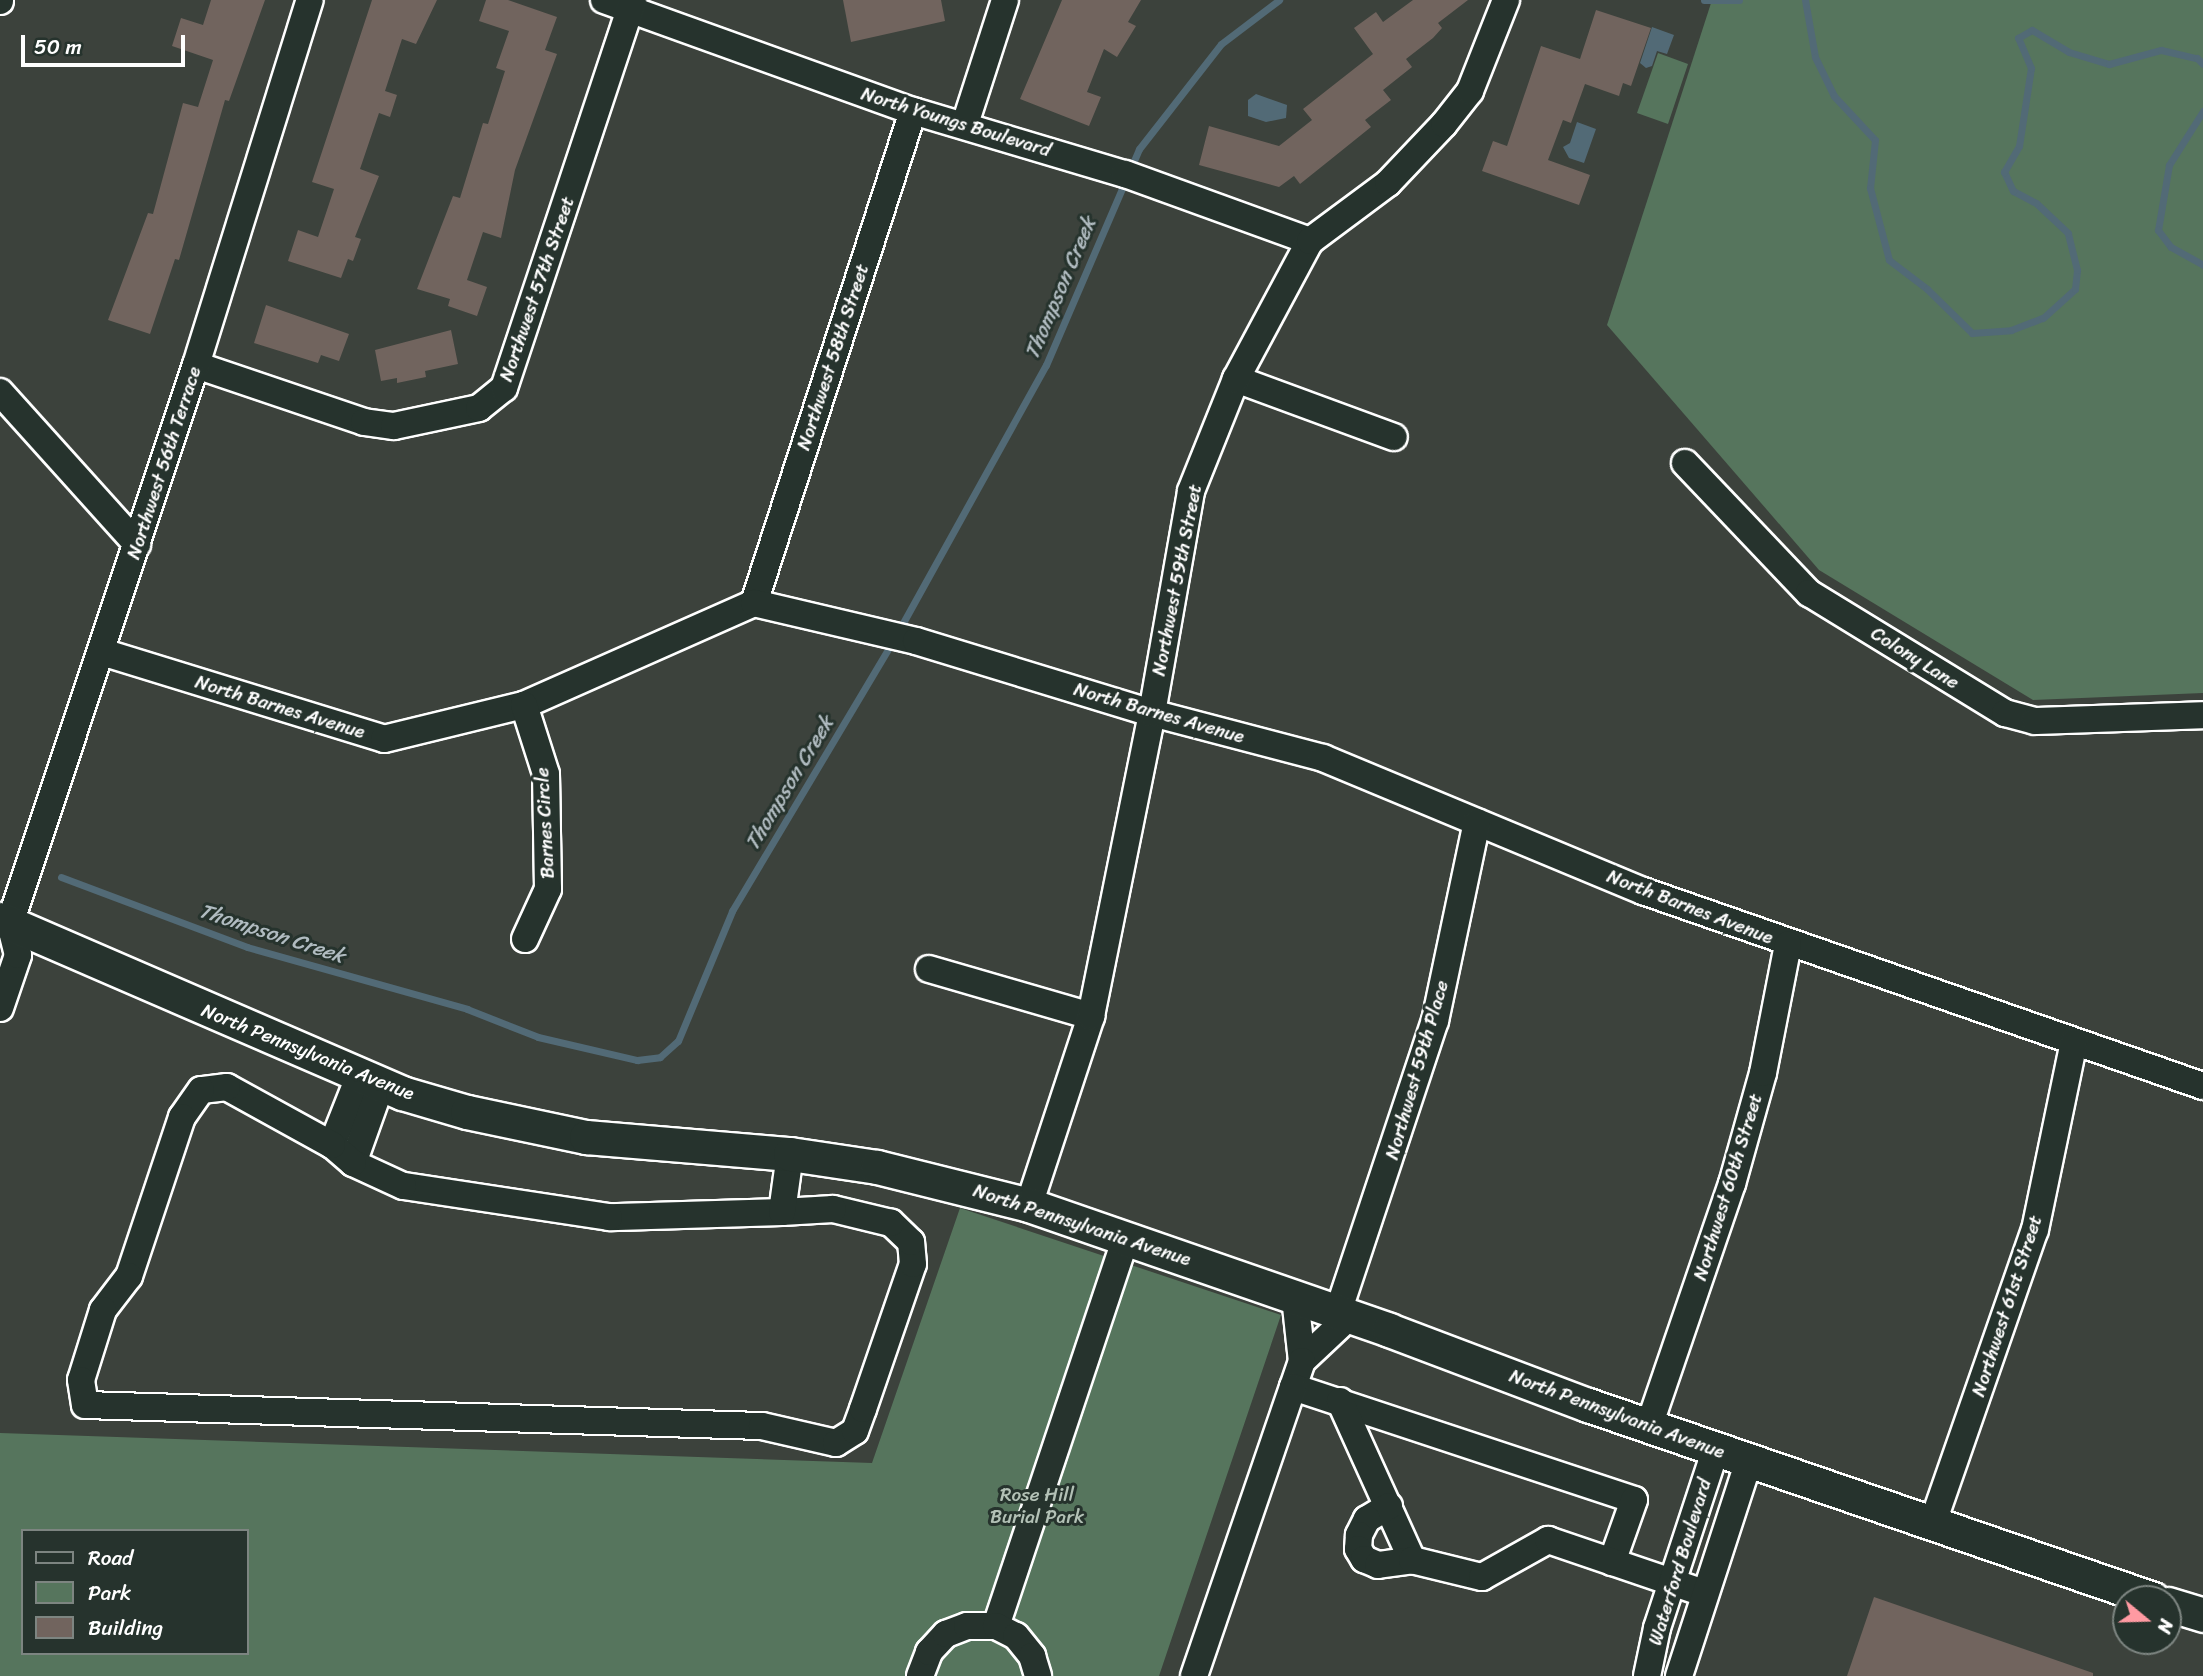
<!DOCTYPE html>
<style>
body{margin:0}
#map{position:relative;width:2203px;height:1676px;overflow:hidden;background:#3c423c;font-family:Sriracha,sans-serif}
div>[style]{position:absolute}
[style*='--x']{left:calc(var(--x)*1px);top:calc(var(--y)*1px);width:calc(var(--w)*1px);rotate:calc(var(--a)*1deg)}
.green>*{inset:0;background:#56755d}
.water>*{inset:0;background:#526a76}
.stream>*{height:7px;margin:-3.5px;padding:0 3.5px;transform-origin:3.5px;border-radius:3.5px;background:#526a76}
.building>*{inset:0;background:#71645e}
.roads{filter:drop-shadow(2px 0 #fff) drop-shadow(-2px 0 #fff) drop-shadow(0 2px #fff) drop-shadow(0 -2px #fff)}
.minor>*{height:26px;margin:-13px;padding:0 13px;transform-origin:13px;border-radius:13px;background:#26332d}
.major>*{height:33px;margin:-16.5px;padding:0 16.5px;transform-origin:16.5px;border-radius:16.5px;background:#26332d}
span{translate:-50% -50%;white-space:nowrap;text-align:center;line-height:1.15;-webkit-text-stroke:6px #26332d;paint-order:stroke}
.street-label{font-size:19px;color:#fff}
.park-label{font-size:19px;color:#b3c1b6}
.water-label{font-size:21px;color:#b1bcc1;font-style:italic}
.legend{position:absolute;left:21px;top:1529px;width:228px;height:126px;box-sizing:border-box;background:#26332d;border:2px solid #7d8581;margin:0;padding:9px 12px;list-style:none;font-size:21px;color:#fff}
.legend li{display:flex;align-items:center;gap:14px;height:35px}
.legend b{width:35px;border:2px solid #7d8581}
.north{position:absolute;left:2112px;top:1585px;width:70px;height:70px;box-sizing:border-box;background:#26332d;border:2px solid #7d8581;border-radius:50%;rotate:109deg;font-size:19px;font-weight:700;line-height:28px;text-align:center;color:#fff}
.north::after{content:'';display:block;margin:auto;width:24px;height:32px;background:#ff9aa2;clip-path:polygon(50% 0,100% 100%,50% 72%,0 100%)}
.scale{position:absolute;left:21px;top:35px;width:164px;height:32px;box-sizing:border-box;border:4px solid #fff;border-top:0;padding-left:9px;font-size:21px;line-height:24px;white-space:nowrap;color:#fff;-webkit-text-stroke:5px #26332d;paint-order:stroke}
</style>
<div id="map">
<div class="green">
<div style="clip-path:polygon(1712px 0,2203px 0,2203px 693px,2033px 700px,1819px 570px,1607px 325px)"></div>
<div style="clip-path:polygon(1658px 53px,1688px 64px,1668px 124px,1637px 113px)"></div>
<div style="clip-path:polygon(evenodd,960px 1208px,1281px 1315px,1159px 1676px,0 1676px,0 1433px,872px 1463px,960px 1208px,23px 1531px,247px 1531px,247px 1653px,23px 1653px,23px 1531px)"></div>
</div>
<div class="water">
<div style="clip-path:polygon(1652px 27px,1674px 35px,1667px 54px,1657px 51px,1652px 66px,1646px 68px,1640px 63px)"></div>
<div style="clip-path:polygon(1256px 94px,1287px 105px,1286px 118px,1266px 122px,1248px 116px,1248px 100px)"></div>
<div style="clip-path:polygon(1577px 122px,1596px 129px,1584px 163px,1569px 158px,1563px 147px,1570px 143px)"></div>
</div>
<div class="stream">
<div style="--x:1704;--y:0;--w:35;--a:0"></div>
<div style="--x:1805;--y:0;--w:58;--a:80"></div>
<div style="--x:1815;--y:57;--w:43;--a:64"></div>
<div style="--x:1834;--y:96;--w:60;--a:47"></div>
<div style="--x:1875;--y:140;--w:48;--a:95.9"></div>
<div style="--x:1870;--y:188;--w:74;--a:75.2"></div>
<div style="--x:1889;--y:260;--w:48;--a:37.3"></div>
<div style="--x:1927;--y:289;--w:63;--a:44.4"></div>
<div style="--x:1972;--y:333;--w:39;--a:-4"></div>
<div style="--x:2011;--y:330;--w:34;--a:-21"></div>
<div style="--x:2043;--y:318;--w:43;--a:-42.2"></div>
<div style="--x:2075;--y:289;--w:19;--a:-84"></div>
<div style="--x:2077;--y:270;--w:38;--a:-104"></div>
<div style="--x:2068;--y:233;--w:44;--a:-136.8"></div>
<div style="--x:2036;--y:203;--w:26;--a:-152"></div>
<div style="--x:2013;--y:191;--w:21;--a:-115"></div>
<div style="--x:2004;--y:172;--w:30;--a:-60"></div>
<div style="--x:2019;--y:146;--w:79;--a:-81.3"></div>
<div style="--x:2031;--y:68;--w:33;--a:-113"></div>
<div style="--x:2018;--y:38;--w:16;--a:-30"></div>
<div style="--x:2032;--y:30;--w:43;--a:30.7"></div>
<div style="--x:2069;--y:52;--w:42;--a:16.7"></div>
<div style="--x:2109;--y:64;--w:54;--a:-15.1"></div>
<div style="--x:2161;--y:50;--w:37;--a:13"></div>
<div style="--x:2197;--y:58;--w:8;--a:45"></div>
<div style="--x:2203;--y:111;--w:64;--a:122.2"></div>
<div style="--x:2169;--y:165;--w:66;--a:99.6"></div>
<div style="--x:2158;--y:230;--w:21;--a:53"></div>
<div style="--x:2171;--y:247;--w:37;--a:29"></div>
<div style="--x:899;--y:630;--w:303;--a:-61"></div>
<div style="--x:1046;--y:365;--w:235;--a:-66.7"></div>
<div style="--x:1139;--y:149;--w:133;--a:-52"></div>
<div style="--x:1221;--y:44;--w:73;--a:-37.2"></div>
<div style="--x:61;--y:877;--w:199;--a:20.6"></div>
<div style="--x:247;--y:947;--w:229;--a:15.7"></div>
<div style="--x:467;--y:1009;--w:76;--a:21.5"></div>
<div style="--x:538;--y:1037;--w:102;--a:13.1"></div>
<div style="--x:637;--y:1060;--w:23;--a:-7"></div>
<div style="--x:660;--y:1057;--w:24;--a:-42"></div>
<div style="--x:678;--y:1041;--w:141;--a:-67.4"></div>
<div style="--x:732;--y:911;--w:314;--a:-59.2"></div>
</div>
<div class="building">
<div style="clip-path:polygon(211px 0,265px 0,229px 101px,225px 100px,179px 260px,175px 259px,150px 334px,108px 320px,148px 213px,153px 214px,183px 103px,198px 107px,213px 60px,172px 46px,181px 18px,203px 25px)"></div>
<div style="clip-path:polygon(372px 0,437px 0,416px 44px,402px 39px,385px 91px,397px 95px,390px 117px,379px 113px,360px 169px,379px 176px,355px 237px,361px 239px,353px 261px,348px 259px,341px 278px,288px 261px,298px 230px,318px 237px,334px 189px,312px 182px)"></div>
<div style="clip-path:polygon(486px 0,508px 0,557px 17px,545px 50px,557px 54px,515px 170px,501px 238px,483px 232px,467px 280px,487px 287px,477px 316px,448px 306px,450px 299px,417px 289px,453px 196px,460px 198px,483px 123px,488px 124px,505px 71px,496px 68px,509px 31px,479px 21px)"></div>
<div style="clip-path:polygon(843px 0,941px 0,945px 21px,851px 42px)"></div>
<div style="clip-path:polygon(1062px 0,1141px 0,1128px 22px,1136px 26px,1117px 57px,1104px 49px,1087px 92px,1101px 97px,1089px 126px,1020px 99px)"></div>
<div style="clip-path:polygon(1413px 0,1468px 0,1438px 23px,1442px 28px,1433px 38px,1406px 59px,1412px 67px,1383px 90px,1391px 100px,1365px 120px,1371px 127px,1330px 160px,1300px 184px,1294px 176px,1279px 187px,1199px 165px,1209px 126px,1279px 146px,1312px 120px,1303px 109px,1373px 54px,1354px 28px,1376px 12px,1383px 22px)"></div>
<div style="clip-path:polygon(1596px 10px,1651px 28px,1631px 86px,1623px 83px,1619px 96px,1585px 84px,1571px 123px,1563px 120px,1548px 160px,1590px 175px,1579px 205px,1482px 171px,1493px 141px,1507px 146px,1541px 46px,1580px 59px)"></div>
<div style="clip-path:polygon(266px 305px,349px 334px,339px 361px,321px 355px,318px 363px,254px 343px)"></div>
<div style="clip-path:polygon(451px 330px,458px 364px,425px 371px,426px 377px,397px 383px,397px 378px,381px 381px,375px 350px)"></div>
<div style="clip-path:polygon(1874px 1597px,2093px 1673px,2093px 1676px,1847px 1676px)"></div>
</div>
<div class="roads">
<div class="minor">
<div style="--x:604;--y:0;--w:328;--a:19.8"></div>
<div style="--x:913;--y:111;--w:221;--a:16.6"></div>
<div style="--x:1125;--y:174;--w:197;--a:19.9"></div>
<div style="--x:0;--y:1;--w:1;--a:-90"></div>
<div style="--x:965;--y:124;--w:130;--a:-72.1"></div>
<div style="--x:196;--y:365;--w:177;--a:18.7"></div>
<div style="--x:364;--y:422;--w:30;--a:8"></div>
<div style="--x:394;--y:426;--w:87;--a:-12"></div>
<div style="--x:479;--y:408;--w:32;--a:-39"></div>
<div style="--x:504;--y:388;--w:409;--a:-71.6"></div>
<div style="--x:1236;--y:379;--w:168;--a:20.2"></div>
<div style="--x:0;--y:392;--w:205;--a:48"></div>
<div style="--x:1685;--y:463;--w:180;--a:46.4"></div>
<div style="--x:1809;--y:593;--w:230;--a:31.5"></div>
<div style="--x:2005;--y:713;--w:31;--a:15"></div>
<div style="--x:2035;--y:721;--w:168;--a:-2"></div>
<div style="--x:754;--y:603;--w:517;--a:-72.09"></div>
<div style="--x:102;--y:652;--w:295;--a:17.1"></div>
<div style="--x:384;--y:739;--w:144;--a:-13.7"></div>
<div style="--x:524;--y:705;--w:252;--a:-23.9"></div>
<div style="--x:754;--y:603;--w:166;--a:13.2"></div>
<div style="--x:916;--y:641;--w:247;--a:17"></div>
<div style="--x:1152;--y:713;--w:177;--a:14.7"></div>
<div style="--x:1323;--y:758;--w:347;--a:22.6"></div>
<div style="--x:1643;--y:891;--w:593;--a:19.2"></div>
<div style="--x:524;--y:705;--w:72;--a:72.3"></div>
<div style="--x:546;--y:774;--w:115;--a:89"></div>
<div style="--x:548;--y:889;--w:55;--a:114.7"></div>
<div style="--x:929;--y:969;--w:169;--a:16.2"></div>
<div style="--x:0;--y:1008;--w:56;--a:-71.2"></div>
<div style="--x:18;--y:955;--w:33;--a:-104"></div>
<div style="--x:10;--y:923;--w:588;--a:-71.57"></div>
<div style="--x:196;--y:365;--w:382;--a:-72.7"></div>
<div style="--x:332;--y:1145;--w:73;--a:-68.3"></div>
<div style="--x:353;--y:1163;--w:83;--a:-70.3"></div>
<div style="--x:1029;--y:1205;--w:199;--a:-71.8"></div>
<div style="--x:1091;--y:1016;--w:309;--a:-78.6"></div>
<div style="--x:1152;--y:713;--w:225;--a:-80"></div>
<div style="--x:1191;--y:491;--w:121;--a:-68.1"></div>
<div style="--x:1236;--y:379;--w:157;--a:-61.8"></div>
<div style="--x:1310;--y:241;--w:97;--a:-36.6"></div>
<div style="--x:1388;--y:183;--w:81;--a:-46.5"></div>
<div style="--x:1444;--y:124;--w:42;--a:-51.8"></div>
<div style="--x:1470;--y:91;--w:98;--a:-68.4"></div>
<div style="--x:782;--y:1212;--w:173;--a:178.3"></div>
<div style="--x:609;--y:1217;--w:208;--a:-171.4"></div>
<div style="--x:403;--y:1186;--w:55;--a:-155.3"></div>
<div style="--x:353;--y:1163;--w:28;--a:-139"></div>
<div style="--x:332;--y:1145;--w:120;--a:-151.1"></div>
<div style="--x:227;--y:1087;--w:26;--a:173"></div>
<div style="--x:201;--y:1090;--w:33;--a:125"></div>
<div style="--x:182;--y:1117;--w:168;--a:108.4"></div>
<div style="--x:129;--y:1276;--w:43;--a:127.4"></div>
<div style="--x:103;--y:1310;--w:73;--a:107.4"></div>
<div style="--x:81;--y:1380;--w:25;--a:81"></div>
<div style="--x:85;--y:1405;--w:677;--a:1.78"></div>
<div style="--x:762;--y:1426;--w:76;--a:12.9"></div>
<div style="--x:836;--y:1443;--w:22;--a:-32"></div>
<div style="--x:855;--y:1431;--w:23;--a:-70"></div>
<div style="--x:863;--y:1409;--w:153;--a:-71"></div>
<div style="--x:913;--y:1264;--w:22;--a:-95"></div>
<div style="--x:911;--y:1242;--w:28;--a:-136"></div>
<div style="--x:891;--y:1223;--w:60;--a:-166.4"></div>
<div style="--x:833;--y:1209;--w:51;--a:176.6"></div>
<div style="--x:782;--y:1212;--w:59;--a:-82.1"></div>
<div style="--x:1295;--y:1297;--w:64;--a:83.8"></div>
<div style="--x:1302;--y:1361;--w:66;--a:-43.2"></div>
<div style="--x:1338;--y:1312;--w:307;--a:-71.6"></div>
<div style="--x:1435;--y:1021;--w:203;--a:-78.1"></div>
<div style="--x:1302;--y:1361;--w:28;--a:109"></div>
<div style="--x:1293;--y:1387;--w:359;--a:18.3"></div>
<div style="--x:1634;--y:1500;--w:66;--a:109.5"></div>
<div style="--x:1340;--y:1401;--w:175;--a:65.6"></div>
<div style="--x:1649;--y:1426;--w:256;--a:-71.1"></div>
<div style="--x:1732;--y:1184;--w:115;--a:-74.4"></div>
<div style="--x:1763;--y:1073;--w:131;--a:-79"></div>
<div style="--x:1389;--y:1506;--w:26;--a:149"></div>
<div style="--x:1367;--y:1519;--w:18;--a:117"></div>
<div style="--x:1359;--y:1535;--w:14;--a:94"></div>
<div style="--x:1358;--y:1549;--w:12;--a:59"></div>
<div style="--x:1364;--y:1559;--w:15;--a:23"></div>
<div style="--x:1378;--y:1565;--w:34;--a:-8"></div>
<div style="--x:1412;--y:1560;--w:72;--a:13.7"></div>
<div style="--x:1482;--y:1577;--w:76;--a:-29.3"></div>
<div style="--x:1548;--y:1540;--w:165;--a:18.8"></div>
<div style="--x:1932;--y:1525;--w:312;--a:-70.8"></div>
<div style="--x:2035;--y:1230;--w:192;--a:-78.3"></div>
<div style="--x:996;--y:1626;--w:409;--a:-71.5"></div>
<div style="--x:920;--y:1676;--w:26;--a:-69"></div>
<div style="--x:929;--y:1652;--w:25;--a:-47"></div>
<div style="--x:946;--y:1634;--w:22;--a:-21"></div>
<div style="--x:967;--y:1626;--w:29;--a:0"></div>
<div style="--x:996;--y:1626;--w:22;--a:27"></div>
<div style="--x:1016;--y:1636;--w:26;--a:51"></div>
<div style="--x:1032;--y:1656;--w:21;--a:73"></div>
<div style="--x:1194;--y:1676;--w:305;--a:-71.1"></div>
<div style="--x:1647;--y:1676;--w:49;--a:-78.2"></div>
<div style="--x:1657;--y:1628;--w:188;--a:-71.8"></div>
<div style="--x:1679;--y:1676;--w:227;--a:-72"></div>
</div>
<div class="major">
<div style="--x:0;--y:919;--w:438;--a:23.4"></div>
<div style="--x:402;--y:1093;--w:68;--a:16.3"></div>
<div style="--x:467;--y:1112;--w:122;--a:11.9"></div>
<div style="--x:586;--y:1137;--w:205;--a:4.8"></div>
<div style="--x:790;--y:1154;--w:88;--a:8.5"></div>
<div style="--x:877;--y:1167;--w:157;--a:14"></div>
<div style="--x:1029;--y:1205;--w:381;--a:19.1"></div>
<div style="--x:1389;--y:1330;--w:213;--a:20.7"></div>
<div style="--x:1588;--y:1405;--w:597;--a:18.95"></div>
<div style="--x:2168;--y:1604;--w:37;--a:17"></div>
</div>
</div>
<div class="street-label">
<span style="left:956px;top:122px;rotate:17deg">North Youngs Boulevard</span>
<span style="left:537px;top:289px;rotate:-71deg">Northwest 57th Street</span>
<span style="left:833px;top:357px;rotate:-72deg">Northwest 58th Street</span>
<span style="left:164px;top:463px;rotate:-72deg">Northwest 56th Terrace</span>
<span style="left:1177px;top:580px;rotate:-79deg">Northwest 59th Street</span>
<span style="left:1915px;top:658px;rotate:32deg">Colony Lane</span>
<span style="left:280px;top:707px;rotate:17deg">North Barnes Avenue</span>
<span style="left:1159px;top:713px;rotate:16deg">North Barnes Avenue</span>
<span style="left:545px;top:823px;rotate:-93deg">Barnes Circle</span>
<span style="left:1690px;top:907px;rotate:21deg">North Barnes Avenue</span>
<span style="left:308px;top:1052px;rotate:22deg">North Pennsylvania Avenue</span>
<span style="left:1417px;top:1070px;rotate:-74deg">Northwest 59th Place</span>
<span style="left:1728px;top:1187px;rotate:-73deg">Northwest 60th Street</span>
<span style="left:1082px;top:1225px;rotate:18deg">North Pennsylvania Avenue</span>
<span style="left:2007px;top:1306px;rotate:-72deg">Northwest 61st Street</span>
<span style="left:1617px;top:1414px;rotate:20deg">North Pennsylvania Avenue</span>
<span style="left:1680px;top:1562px;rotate:-73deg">Waterford Boulevard</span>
</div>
<div class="park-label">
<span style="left:1037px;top:1506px">Rose Hill<br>Burial Park</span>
</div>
<div class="water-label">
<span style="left:1060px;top:288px;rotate:-67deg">Thompson Creek</span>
<span style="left:789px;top:783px;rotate:-59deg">Thompson Creek</span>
<span style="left:272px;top:933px;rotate:18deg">Thompson Creek</span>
</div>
<ul class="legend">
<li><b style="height:9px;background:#26332d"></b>Road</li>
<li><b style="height:19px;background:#56755d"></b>Park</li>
<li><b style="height:19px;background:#71645e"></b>Building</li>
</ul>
<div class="north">N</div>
<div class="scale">50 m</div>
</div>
